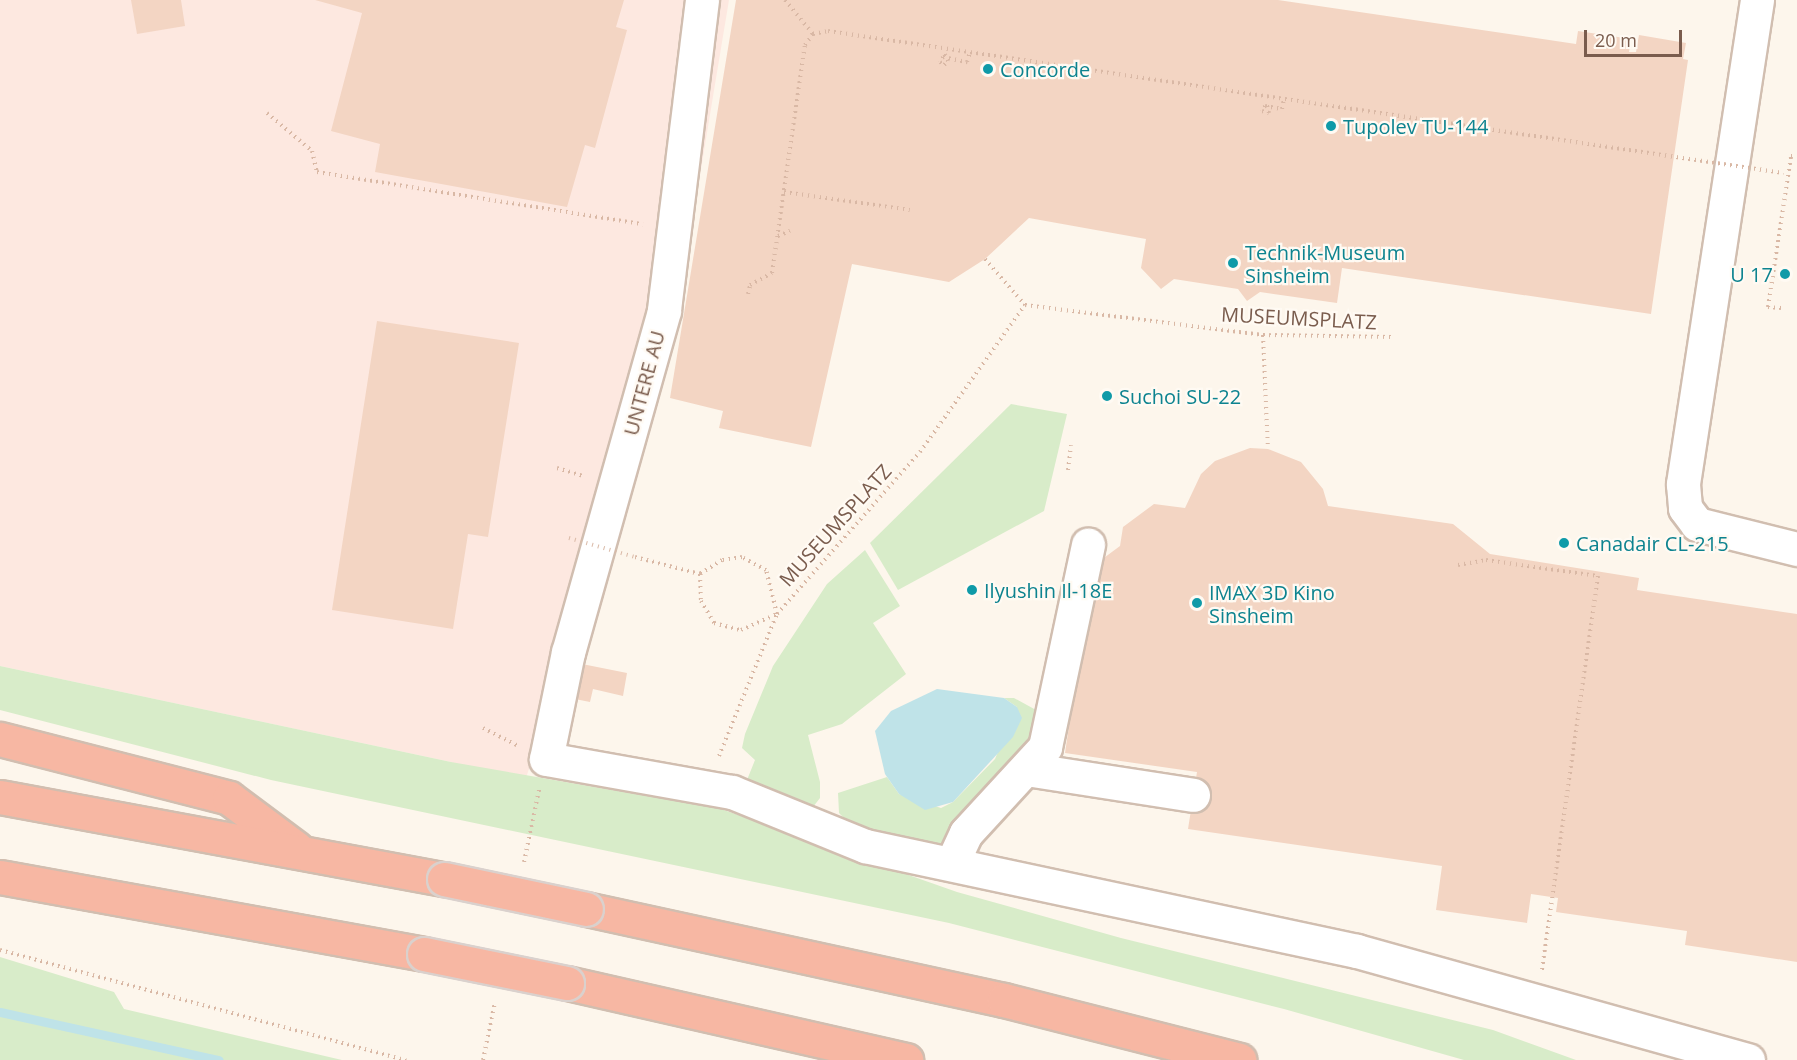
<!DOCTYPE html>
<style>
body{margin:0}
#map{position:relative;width:1797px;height:1060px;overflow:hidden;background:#fdf6ec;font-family:"Open Sans",sans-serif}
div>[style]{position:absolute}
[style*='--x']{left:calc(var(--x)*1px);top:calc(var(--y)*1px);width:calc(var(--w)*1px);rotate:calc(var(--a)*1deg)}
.commercial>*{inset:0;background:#fde8e0}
.green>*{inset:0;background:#d8ecc9}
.water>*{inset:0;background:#bfe3e8}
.stream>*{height:9px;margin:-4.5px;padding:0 4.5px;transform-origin:4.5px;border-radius:4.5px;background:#bfe3e8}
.building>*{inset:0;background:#f3d5c3}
.path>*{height:4px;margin-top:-2px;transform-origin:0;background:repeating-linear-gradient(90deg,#d9b8a5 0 1.5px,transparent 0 6px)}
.roads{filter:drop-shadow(2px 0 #d1beb0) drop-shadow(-2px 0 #d1beb0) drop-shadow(0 2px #d1beb0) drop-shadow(0 -2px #d1beb0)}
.minor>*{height:33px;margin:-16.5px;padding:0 16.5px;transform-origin:16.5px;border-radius:16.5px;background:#fff}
.highway>*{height:33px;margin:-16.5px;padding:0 16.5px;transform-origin:16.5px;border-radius:16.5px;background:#f7b7a3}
.path-bridge>*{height:4px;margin-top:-2px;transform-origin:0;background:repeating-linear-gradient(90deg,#d9b8a5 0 1.5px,transparent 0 6px)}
.bridges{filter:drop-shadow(2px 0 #dad1cd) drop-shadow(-2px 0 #dad1cd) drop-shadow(0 2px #dad1cd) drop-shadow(0 -2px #dad1cd)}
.highway-bridge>*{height:33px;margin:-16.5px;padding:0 16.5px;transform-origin:16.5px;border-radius:16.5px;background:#f7b7a3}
.dots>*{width:16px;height:16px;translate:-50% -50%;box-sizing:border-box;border:3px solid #fffaf3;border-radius:50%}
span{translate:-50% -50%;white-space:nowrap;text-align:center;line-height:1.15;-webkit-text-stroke:4.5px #fffaf3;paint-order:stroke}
.culture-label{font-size:20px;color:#0d838f}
.left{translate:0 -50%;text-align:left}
.right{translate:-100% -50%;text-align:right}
.street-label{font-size:20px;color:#7a5c4d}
.scale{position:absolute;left:1584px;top:30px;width:98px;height:27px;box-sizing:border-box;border:3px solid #7a5c4d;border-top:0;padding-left:8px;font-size:18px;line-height:21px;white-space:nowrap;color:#7a5c4d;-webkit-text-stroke:4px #fffaf3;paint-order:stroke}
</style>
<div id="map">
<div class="commercial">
<div style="clip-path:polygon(0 0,729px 0,669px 362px,519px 798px,451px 762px,0 666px)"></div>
</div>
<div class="green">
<div style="clip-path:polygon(1011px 404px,1067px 414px,1044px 511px,898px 590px,870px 543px)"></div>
<div style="clip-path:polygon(865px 550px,900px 606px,873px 623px,906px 674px,842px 724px,808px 735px,820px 782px,820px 798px,813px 807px,745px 785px,755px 760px,742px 748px,745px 734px,773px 666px,827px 584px)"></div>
<div style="clip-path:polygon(0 666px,451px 762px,721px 809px,957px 892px,1121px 938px,1493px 1030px,1576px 1060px,1464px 1060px,1284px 1009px,949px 923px,271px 780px,0 710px)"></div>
<div style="clip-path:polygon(1004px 698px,1014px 698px,1036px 710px,1042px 720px,1027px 744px,991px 780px,943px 842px,934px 848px,851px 825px,839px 813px,838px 793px,887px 777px,899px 794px,941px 808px,953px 802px,995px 759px,1017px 707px)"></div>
<div style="clip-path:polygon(0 957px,114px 992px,124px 1009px,342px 1060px,0 1060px)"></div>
</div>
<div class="water">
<div style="clip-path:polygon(937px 689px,1004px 698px,1017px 707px,1022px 718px,1013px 737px,953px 802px,925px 810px,899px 794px,885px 774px,875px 731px,891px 711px)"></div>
</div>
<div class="stream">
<div style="--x:0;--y:1012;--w:224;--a:12.4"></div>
</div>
<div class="building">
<div style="clip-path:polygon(131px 0,181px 0,185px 26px,137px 34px)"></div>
<div style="clip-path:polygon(315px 0,624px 0,616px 27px,627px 30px,595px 148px,585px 145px,567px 207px,375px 172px,380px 144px,331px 131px,362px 13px)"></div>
<div style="clip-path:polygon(736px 0,1278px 0,1576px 44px,1578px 31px,1631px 39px,1629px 52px,1636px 52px,1639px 35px,1686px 43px,1683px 59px,1688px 60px,1651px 314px,1342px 268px,1337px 303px,1260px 292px,1247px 301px,1238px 289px,1174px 279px,1161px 289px,1141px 268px,1146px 239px,1029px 218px,985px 259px,949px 282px,852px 264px,811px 447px,719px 428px,723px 411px,670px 398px)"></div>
<div style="clip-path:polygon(377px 321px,519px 343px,488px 537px,468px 534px,453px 629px,332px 610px)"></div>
<div style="clip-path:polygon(1250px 448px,1268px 449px,1301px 462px,1323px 489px,1328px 506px,1453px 524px,1490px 554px,1639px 578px,1637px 590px,1797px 614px,1797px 962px,1685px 945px,1687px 931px,1556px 912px,1558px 898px,1531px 894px,1527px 923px,1436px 910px,1442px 866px,1188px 829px,1197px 772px,1065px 753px,1093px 566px,1120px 546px,1123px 527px,1154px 504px,1185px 508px,1201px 474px,1215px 461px)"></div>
<div style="clip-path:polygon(582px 664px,627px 673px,623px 696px,593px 689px,590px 702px,575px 699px)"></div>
</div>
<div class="path">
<div style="--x:785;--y:0;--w:44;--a:50.5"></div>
<div style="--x:943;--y:57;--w:6;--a:121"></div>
<div style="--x:940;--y:62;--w:5;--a:37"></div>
<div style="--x:944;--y:65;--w:6;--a:-45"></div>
<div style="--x:948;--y:61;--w:9;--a:-117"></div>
<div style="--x:1265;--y:106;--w:6;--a:121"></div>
<div style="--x:1262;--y:111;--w:7;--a:16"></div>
<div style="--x:1269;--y:113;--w:11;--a:-105"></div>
<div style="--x:267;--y:113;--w:59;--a:40.2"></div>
<div style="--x:312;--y:151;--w:22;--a:77"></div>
<div style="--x:317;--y:172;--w:330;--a:9.1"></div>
<div style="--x:784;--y:192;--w:127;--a:8.1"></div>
<div style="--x:778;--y:236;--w:13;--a:-23"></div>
<div style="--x:985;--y:259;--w:61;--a:49"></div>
<div style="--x:1025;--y:305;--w:240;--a:7.2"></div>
<div style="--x:1263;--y:335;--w:129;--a:0.9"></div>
<div style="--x:1781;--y:308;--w:13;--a:-176"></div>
<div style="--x:1768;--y:307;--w:153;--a:-81.3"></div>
<div style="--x:1791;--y:156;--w:6;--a:0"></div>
<div style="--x:1263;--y:335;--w:114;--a:87.5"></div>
<div style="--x:557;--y:468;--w:27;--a:17"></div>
<div style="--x:1068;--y:470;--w:25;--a:-83"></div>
<div style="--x:635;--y:557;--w:67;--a:14.7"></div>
<div style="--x:700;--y:574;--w:27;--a:88"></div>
<div style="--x:701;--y:601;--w:26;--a:59"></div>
<div style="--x:714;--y:623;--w:28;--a:15"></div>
<div style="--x:741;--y:630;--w:39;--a:-24"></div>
<div style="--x:777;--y:614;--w:45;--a:-104"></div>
<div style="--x:766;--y:570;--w:27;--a:-152"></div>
<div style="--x:742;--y:557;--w:20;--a:171"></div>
<div style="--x:722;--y:560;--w:26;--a:148"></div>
<div style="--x:1458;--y:565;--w:28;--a:-10"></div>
<div style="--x:1486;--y:560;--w:113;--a:8.1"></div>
<div style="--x:1598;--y:576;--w:398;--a:98.1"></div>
<div style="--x:483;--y:728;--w:38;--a:27"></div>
<div style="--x:719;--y:756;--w:153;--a:-67.8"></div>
<div style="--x:777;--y:614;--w:216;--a:-48.6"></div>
<div style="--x:920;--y:452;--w:181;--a:-54.5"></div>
<div style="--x:524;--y:862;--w:74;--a:-78.2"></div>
<div style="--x:0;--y:950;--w:421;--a:15.2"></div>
<div style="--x:483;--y:1060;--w:59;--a:-78.3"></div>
</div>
<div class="roads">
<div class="minor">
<div style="--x:702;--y:0;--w:313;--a:97"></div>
<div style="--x:664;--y:311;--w:354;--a:105.7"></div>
<div style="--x:568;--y:652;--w:109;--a:101.6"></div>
<div style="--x:546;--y:759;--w:189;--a:10.1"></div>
<div style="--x:732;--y:792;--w:144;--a:22.1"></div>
<div style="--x:865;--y:846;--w:503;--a:12.05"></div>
<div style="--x:1357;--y:951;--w:406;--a:15.6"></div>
<div style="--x:1757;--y:0;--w:490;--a:98.7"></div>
<div style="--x:1683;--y:484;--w:24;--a:85"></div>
<div style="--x:1685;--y:508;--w:20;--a:53"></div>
<div style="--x:1697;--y:524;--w:103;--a:14"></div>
<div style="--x:1026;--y:769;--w:169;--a:8.8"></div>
<div style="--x:952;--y:863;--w:33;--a:-65"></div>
<div style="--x:966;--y:833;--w:117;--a:-47.4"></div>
<div style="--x:1045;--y:747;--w:207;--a:-78"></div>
</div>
<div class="highway">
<div style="--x:0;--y:739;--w:236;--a:14.4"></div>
<div style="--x:229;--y:798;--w:84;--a:36.7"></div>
<div style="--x:0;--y:797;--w:452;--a:10.5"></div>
<div style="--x:0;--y:877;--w:431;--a:10.3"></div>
<div style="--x:586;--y:909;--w:428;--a:12.3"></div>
<div style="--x:1004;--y:1000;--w:243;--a:14.3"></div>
<div style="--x:567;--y:983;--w:348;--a:12.8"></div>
</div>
</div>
<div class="path-bridge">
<div style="--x:943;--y:57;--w:25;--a:12"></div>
<div style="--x:967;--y:62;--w:10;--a:-73"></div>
<div style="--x:1265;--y:106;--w:17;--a:10"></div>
<div style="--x:1282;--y:109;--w:10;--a:-79"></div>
<div style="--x:748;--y:294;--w:9;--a:-77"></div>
<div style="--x:750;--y:285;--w:25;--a:-29"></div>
<div style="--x:772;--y:273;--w:230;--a:-81.8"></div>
<div style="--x:805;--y:45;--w:14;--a:-54"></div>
<div style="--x:813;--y:34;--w:15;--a:-11"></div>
<div style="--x:828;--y:31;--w:966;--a:8.45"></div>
<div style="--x:569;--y:538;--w:69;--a:16.1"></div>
</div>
<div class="bridges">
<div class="highway-bridge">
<div style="--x:444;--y:879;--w:145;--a:11.9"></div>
<div style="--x:424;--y:954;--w:146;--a:11.5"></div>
</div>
</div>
<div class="dots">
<div style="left:988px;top:69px;background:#0f9aa8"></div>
<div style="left:1331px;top:126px;background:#0f9aa8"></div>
<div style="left:1233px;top:263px;background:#0f9aa8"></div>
<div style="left:1785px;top:274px;background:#0f9aa8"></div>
<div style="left:1107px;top:396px;background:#0f9aa8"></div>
<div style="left:1564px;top:543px;background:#0f9aa8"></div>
<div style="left:972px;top:590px;background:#0f9aa8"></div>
<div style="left:1197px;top:603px;background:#0f9aa8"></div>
</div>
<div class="culture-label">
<span class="left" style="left:1000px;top:69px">Concorde</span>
<span class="left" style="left:1343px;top:126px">Tupolev TU-144</span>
<span class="left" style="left:1245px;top:264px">Technik-Museum<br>Sinsheim</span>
<span class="right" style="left:1773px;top:274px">U 17</span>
<span class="left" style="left:1119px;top:396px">Suchoi SU-22</span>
<span class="left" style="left:1576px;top:543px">Canadair CL-215</span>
<span class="left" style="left:984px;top:590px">Ilyushin Il-18E</span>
<span class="left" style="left:1209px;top:604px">IMAX 3D Kino<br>Sinsheim</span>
</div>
<div class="street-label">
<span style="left:1299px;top:318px;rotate:3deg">MUSEUMSPLATZ</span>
<span style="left:644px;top:383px;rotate:-75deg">UNTERE AU</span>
<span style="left:835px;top:525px;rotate:-48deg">MUSEUMSPLATZ</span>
</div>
<div class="scale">20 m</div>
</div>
